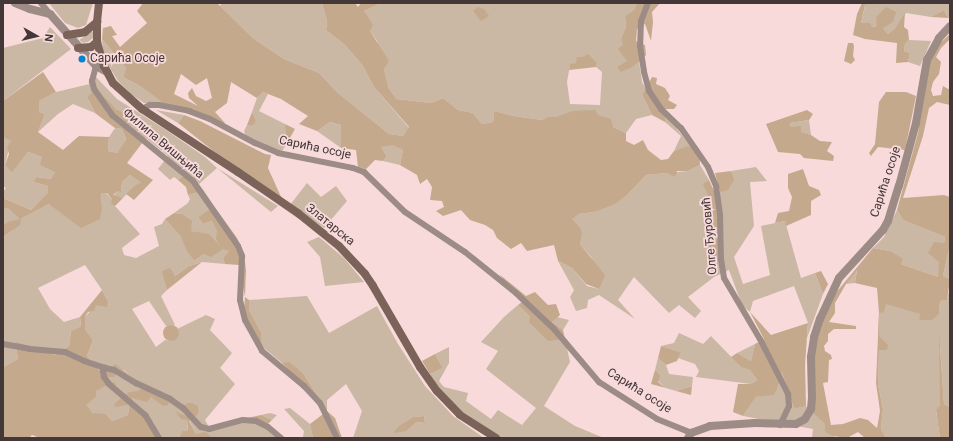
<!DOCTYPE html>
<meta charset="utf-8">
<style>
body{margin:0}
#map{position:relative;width:953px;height:441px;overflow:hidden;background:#f8dadb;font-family:Roboto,sans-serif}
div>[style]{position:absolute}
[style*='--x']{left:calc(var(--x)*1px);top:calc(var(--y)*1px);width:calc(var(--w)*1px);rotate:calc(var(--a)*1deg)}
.green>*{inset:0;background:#cab7a4}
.forest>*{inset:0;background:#c4a98d}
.round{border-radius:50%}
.minor>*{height:6px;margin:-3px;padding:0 3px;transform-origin:3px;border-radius:3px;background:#9d8c86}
.tertiary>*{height:8px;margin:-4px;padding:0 4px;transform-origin:4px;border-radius:4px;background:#9d8c86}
.secondary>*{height:8px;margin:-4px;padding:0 4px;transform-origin:4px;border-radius:4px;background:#7b635a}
.dots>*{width:11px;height:11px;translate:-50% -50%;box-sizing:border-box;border:2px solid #f8dadb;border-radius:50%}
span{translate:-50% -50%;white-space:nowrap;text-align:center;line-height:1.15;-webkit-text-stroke:3.5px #f8dadb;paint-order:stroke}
.poi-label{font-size:12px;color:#433737}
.left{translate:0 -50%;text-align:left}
.street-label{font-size:12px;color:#433737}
.frame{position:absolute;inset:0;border:4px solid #433737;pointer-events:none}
.north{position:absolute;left:16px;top:16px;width:40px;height:40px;-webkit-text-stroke:3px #f8dadb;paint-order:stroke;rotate:98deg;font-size:11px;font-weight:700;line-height:16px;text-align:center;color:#433737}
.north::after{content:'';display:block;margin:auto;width:14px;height:18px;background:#433737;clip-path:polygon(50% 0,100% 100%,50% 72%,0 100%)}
</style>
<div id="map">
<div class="green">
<div style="clip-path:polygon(49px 3px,93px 3px,86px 25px,78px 28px,65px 23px)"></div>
<div style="clip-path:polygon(222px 3px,322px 3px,327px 21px,326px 30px,345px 45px,363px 66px,374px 87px,409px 128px,403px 136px,389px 134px,338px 93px,319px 73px,284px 59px,254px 39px,220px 6px)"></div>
<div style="clip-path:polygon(evenodd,381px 3px,637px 3px,634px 10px,625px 16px,626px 27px,621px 38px,634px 66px,639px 61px,642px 82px,646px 89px,642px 95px,652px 115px,636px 119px,626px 133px,613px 127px,556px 117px,547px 117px,542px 120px,514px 116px,494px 111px,493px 122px,482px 124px,473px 113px,458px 110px,443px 98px,431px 103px,397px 99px,389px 89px,377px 41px,370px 31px,364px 11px,381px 3px,576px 63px,597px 63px,596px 67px,602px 72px,600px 105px,570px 104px,567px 82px,570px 65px,576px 63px)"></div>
<div style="clip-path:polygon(862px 3px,950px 3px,950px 17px,948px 18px,944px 10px,931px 17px,906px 13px,895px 28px,888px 34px,883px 28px,877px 26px,872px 27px,861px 23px,865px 6px)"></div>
<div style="clip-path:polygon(50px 27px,71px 49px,3px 101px,3px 48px,43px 38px)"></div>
<div style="clip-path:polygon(91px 32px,93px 32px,93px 38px,88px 42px,83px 43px,79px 40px)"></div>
<div style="clip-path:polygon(102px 39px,126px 68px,123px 77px,140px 86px,167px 106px,187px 110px,144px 103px,131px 94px,118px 81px,107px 63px,103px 53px)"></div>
<div style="clip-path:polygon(909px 40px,931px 41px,920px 66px,908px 62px,910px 53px,904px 51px,905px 44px)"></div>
<div style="clip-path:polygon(95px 76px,117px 99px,166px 130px,205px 157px,217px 168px,278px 206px,271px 212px,217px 168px,199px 184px,192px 176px,181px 177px,178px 180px,174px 177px,170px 180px,158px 169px,168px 156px,131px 126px,123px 112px,116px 109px,105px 100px,87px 97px,95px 113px,73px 104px,58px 114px,38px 132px,45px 114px,39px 112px,39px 101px,56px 92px,94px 83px)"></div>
<div style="clip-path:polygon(263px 92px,268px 94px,259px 111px,285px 124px,286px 145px,282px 151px,247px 140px,244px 131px,247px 125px,250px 126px,256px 120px,252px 112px,257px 98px)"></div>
<div style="clip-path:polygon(156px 110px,184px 115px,178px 123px)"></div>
<div style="clip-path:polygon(665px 113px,690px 146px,674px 151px,681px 136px,665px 122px)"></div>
<div style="clip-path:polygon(809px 120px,811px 135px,800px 132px,791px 127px,790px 123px)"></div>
<div style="clip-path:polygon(330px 122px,341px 125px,341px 148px,317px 131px)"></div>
<div style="clip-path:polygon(115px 128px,122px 129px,126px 141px,117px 153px,108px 151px,109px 137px)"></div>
<div style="clip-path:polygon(3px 137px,11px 140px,5px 165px,19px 163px,28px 152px,42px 157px,55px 172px,51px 179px,38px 177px,33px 182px,48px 186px,48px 194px,31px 210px,3px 198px,3px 192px,6px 188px,3px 186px)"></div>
<div style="clip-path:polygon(393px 144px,403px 150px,400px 165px,383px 161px,387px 156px,381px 147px)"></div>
<div style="clip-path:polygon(700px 165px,709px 180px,704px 184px,711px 203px,707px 214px,715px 232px,720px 192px,733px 180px,731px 171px,756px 167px,767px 181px,750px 182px,754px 226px,734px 257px,743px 284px,770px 275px,761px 226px,785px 221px,801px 278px,815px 273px,823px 294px,807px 338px,808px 323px,794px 286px,753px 301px,750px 312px,742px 305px,729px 270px,714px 277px,688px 297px,701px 311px,695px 318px,679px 305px,669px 313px,634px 277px,618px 300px,635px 319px,599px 295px,588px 300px,587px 308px,576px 311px,570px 297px,574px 290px,558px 261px,572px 268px,587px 286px,599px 289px,592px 258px,580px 244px,582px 236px,571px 219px,579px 214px,594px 212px,629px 193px,646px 175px,688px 171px)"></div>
<div style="clip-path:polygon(130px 175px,142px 182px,134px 186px,123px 198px,113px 196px,118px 191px,123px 191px,121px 189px,122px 182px)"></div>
<div style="clip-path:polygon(307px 183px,321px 197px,336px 186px,347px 201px,324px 228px,290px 205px)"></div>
<div style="clip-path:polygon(204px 191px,214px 206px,198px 217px,203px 224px,212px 221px,229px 251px,223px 258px,225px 264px,202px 262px,189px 266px,175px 276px,163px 271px,167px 290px,161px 296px,175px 325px,166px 326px,149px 301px,132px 309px,156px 347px,165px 340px,171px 341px,177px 329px,206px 315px,215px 319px,210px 330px,232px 353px,220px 368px,235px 384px,205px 420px,209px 427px,243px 419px,268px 424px,285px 438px,212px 438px,196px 434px,187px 416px,178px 413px,187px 420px,188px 431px,182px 431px,179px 438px,158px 438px,153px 420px,134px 402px,132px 397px,151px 397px,168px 405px,126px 376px,128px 374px,124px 370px,99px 370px,87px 356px,93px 340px,85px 329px,85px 317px,96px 305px,108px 301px,102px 290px,85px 265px,38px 288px,50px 309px,64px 322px,80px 317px,81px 326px,71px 331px,69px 346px,55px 355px,15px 341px,18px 359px,3px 367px,3px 237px,13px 230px,8px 222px,3px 225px,3px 208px,9px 209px,21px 219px,49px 204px,102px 208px,101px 193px,106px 193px,112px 199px,112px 204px,115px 206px,140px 234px,122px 248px,124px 255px,136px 258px,159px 246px,154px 227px,162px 224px,165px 219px,182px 236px,187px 252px,194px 261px,204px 254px,199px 233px,191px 231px,182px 214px,174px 213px,188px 203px,190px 199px,188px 195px)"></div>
<div style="clip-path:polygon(897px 210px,903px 220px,945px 237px,938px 277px,901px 264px,890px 251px,873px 248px,884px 237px)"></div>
<div style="clip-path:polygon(319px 237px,344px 258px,364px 282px,325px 286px,320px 257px,307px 242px)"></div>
<div style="clip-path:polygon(950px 245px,950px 279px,943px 276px)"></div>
<div style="clip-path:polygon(857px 269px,855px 283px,846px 284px)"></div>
<div style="clip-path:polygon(950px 286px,950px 407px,944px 404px,940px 345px,940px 405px,936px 411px,940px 438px,886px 438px,881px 429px,883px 409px,878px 384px,879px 350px,882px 341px,878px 336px,879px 313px,886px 303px,921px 314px,919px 320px,939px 314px,940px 301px,947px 300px)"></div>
<div style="clip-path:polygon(evenodd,307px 296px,329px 333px,377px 306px,398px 344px,425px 386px,453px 416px,484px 438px,353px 438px,362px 411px,346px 384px,327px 400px,327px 411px,303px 373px,289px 363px,282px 363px,264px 348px,261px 340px,261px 332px,249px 310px,249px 300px,307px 296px,424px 416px,425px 423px,416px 422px,400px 425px,413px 417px,424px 416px)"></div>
<div style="clip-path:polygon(518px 305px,530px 317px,565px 339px,570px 362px,544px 406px,575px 426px,604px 438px,502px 438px,458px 409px,435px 383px,430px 374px,443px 368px,435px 354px,449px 347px,449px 363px,439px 381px,444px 387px,468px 393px,466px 401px,491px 419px,498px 410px,522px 425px,536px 408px,486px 369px,498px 351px,481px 342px,504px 317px)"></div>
<div style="clip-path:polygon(557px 317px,569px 320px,563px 330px,552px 322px)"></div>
<div style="clip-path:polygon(679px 333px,703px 344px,711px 336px,740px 366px,750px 370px,757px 380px,751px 384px,696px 377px,699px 371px,695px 364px,678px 358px,681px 352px,661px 346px,674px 343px)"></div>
<div style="clip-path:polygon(755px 344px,751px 361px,737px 353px)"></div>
<div style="clip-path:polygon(658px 358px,666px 365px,669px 374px,693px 377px,692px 386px,676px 391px,666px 388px,658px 381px,655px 370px)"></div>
<div style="clip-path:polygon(782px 371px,794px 409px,806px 406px,825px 424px,833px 436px,838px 438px,812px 438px,813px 429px,743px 416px,756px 397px,773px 394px,777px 390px)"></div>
<div style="clip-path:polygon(116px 375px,151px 392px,138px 391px,114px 404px,115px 406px,129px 405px,128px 415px,112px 421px,106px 414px,92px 414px,87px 405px,96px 397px,96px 391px,110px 381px,106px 376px)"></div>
<div style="clip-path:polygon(290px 408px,310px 424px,313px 438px,303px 437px,304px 431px,284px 409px)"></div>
<div style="clip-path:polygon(270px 413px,277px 415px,272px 420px,261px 415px)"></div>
</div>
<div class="forest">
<div style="clip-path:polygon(evenodd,143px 3px,217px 3px,254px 39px,284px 59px,319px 73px,338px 93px,389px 134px,403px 136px,409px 127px,374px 87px,363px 66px,345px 45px,326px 30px,327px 21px,322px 3px,355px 3px,358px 7px,361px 3px,381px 3px,364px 11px,373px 25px,370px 31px,389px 61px,384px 69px,389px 89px,397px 99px,431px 103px,443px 98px,458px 110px,473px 113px,482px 124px,493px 122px,494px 111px,514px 116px,542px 120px,547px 117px,556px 117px,573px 111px,595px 110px,598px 115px,611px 119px,613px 127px,626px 133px,626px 141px,634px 145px,643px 140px,648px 150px,661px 160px,668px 159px,674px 151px,688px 146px,699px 148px,700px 165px,688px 171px,677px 171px,675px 177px,667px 173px,646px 175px,629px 193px,615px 204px,594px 212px,579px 214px,572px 219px,581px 229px,582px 236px,580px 244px,605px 275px,599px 289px,586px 284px,572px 268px,558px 261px,554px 245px,527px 251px,521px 243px,511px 249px,497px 238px,493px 230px,485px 225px,470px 220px,461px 210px,443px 216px,436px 211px,444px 207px,442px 201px,430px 200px,432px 187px,427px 179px,420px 184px,417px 175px,400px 165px,403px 150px,393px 145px,381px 147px,387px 156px,383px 161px,375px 160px,366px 169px,358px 167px,356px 150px,341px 148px,341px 125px,330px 122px,317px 131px,299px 124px,308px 116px,281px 99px,263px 92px,257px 98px,231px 82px,227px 103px,215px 112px,225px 123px,219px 125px,167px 106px,140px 86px,123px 77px,126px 68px,102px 39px,103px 28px,111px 26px,117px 35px,112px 36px,120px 47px,147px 23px,137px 11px,143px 3px,181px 74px,196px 85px,207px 78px,212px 98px,206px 101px,196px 96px,192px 88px,188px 93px,189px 98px,198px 106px,174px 94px,181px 74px)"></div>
<div style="clip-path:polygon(637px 3px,660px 3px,652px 12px,653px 22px,651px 41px,645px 24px,637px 29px,636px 41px,645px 45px,646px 55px,634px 66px,621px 72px,617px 67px,627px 61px,618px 49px,623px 45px,621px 38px,626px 27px,625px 16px,634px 10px)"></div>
<div style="clip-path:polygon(862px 3px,865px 5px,861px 23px,870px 23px,872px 27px,877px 26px,876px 17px,886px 7px,896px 12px,893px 22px,883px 28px,888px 34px,895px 28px,905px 13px,904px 27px,908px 30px,909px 40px,905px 44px,904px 51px,910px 53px,908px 62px,896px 63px,897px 43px,865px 39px,853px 35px,857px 14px)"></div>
<div style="clip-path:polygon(478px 7px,484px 9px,489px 16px,481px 21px,473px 11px)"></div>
<div style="clip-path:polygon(944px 10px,948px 18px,931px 17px)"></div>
<div style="clip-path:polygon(evenodd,950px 34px,950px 39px,941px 48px,936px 57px,941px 62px,939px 74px,933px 82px,931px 90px,933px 96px,941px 95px,943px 86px,950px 90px,950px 105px,937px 102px,929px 108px,923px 136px,903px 198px,944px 195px,950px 197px,950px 245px,943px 276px,950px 279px,947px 300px,940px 301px,939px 314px,932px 320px,919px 320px,920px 314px,886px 304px,884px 312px,879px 313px,879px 336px,888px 345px,887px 350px,879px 350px,878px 384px,883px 409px,881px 429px,886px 438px,865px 438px,858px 432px,847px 438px,833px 436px,825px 432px,825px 424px,813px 413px,814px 351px,820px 325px,830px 300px,873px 248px,890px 251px,903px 259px,901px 264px,938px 277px,939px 262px,928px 253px,934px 242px,944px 243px,945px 237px,903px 220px,897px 210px,918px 133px,930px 62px,937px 46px,950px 34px,857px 270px,855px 283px,877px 288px,879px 313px,876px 383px,880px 411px,877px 428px,868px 420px,860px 418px,843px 424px,831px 425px,823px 383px,828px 382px,829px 360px,832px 359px,831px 355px,825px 351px,824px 346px,828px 341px,828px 334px,834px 329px,856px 329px,856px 326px,829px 322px,835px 313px,835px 303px,846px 284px,857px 270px)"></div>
<div style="clip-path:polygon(848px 43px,853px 43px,854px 46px,853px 56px,855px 60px,851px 64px,844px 61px)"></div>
<div style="clip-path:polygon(588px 54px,597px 63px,596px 67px,569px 70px,570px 64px,576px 63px,577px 57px,583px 57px)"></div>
<div style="clip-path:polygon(43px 72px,56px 92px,39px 101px,39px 112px,45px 114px,38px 132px,63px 150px,79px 136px,109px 137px,108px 151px,117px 153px,126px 140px,122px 129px,115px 128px,95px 113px,87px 97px,96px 89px,116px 109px,123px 112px,131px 126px,146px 138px,127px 163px,153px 180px,134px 200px,126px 194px,134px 186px,141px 182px,130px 175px,122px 182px,121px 189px,123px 192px,118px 191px,113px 195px,123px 198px,115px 206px,111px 204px,112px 199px,107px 193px,101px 193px,102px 208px,100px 219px,81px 228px,49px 204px,21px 219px,20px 225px,3px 237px,3px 225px,8px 222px,20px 219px,9px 209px,3px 208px,3px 198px,31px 210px,48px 193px,48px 186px,33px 182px,37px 177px,51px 179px,55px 172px,40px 165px,42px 157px,28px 152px,12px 172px,5px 165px,9px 154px,7px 147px,11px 141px,3px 137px,3px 101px)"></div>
<div style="clip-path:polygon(652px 77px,657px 78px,656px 84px,665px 88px,670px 96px,668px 100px,677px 105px,674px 109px,665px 109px,665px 122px,652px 115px,642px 95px)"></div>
<div style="clip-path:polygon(886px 92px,906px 92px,916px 96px,905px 150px,878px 147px,871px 156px,869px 153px,875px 144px,879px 102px)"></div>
<div style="clip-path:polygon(807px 110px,813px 114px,809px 120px,790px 123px,791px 127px,801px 126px,801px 132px,811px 135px,820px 141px,832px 142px,827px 151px,834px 156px,833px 161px,804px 158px,800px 154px,778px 152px,766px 124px)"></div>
<div style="clip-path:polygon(252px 112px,256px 120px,254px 124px,250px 126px,247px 125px)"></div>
<div style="clip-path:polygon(184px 115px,200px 121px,265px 154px,271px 155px,268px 168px,282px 199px,221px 157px,178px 123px)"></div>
<div style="clip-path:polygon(285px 124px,295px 129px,286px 145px)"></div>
<div style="clip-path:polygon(803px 169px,809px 186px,819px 190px,821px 195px,811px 201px,811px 215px,786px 226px,785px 221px,775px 223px,778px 213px,789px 211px,792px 197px,788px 188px,788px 174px)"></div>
<div style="clip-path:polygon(731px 171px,734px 180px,728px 190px,720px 192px,715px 173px)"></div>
<div style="clip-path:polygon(192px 176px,204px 191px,188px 195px,186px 187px,178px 180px,181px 177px)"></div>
<div style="clip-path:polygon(709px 180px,716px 195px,718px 227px,715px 232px,707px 214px,711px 203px,703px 184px)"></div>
<div style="clip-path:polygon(214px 206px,237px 238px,244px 254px,246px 270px,245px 297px,249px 300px,249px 310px,261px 332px,261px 340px,264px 348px,243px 322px,245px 297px,239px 265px,225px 264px,223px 258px,229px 251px,223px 249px,211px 257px,204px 254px,194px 261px,187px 252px,181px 236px,165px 219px,174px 213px,182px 214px,192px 221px,191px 231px,209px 234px,220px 246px,216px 239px,217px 231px,212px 221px,203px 224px,198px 217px)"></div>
<div style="clip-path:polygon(719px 238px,718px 264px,709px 266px,709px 244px)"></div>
<div style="clip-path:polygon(202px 262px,167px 290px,162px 271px,170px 268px,175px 276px,189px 266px)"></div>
<div style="clip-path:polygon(821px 271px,828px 284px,823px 294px,815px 273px)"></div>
<div style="clip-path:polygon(499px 274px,526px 296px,535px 292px,548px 305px,556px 304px,560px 315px,552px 322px,563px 330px,565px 339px,548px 341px,529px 322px,530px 317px,518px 305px,522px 302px)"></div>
<div style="clip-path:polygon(102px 290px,108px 301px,107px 307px,96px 305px,94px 311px,88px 312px,85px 317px,85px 329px,93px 340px,87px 356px,99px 370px,108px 371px,115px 364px,128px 374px,126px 376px,116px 375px,114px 377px,107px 377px,110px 381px,115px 383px,116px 386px,111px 391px,107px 385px,96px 391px,96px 397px,87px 405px,92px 413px,106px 414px,112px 421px,128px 415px,129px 405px,115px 407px,114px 404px,129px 392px,138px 391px,141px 389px,151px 392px,169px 401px,168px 405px,163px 406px,151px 397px,147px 402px,132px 398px,134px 402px,153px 420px,156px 438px,40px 438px,32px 435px,29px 438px,3px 438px,3px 367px,18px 359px,15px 341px,55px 355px,69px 346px,71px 331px,81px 326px,80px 317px)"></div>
<div style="clip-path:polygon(750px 312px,771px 335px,808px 323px,805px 365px,806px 406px,794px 409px,782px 372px,777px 390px,773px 395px,756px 397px,743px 416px,733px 412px,738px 384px,751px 384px,757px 380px,750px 370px,741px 367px,731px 357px,737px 353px,751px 361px,755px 344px,764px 339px)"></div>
<div class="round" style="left:163px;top:325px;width:16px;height:16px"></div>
<div style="clip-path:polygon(939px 332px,944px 404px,950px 407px,950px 438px,940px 438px,936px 410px,940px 405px)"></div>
<div style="clip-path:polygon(661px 346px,681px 352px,677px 361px,666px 365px,658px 358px)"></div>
<div style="clip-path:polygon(435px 354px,443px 368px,430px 374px,422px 361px)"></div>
<div style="clip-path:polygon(289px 362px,303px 373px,327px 411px,335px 418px,342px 438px,313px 438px,310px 424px,327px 411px,282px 363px)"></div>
<div style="clip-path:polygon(655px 370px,660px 376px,658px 382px,666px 388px,651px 384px)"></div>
<div style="clip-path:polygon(692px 386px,691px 395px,676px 391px)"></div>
<div style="clip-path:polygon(187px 403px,192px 403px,198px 406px,198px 414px,189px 421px,196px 434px,206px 432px,212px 438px,179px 438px,182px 431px,187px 431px,188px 429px,187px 420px,181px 419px,176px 412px,187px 416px,184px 407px)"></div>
<div style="clip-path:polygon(261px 415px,272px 420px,268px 424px,243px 419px)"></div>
<div style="clip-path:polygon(424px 416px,425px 423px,416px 422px,406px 431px,393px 433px,400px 425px,413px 417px)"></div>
</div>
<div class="minor">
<div style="--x:41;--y:3;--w:14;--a:51"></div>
<div style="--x:648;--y:3;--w:19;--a:111"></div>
<div style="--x:641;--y:21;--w:25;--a:92"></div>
<div style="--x:640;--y:46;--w:26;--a:81"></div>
<div style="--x:644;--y:72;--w:20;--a:75"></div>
<div style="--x:649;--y:91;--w:22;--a:56"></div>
<div style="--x:661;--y:109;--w:28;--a:44"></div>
<div style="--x:681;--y:128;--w:47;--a:55.3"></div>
<div style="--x:708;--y:167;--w:21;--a:67"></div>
<div style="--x:716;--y:186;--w:30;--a:82"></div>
<div style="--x:720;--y:216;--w:43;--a:88.7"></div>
<div style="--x:721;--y:259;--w:19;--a:81"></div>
<div style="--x:724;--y:278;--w:71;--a:59.5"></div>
<div style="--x:760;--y:339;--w:62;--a:63"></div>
<div style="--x:788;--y:394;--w:12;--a:85"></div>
<div style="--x:789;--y:406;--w:21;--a:115"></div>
<div style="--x:96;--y:66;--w:16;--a:105"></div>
<div style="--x:92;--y:81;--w:8;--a:76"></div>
<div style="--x:94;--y:89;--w:32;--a:55"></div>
<div style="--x:112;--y:115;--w:104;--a:39.2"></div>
<div style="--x:193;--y:181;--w:79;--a:55.3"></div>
<div style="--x:238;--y:246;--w:11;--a:68"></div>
<div style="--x:242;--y:256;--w:44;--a:92.6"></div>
<div style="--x:240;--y:300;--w:21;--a:76"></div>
<div style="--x:245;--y:320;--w:35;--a:61"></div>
<div style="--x:262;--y:351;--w:55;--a:39.8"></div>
<div style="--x:304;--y:386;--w:23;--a:47"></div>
<div style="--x:320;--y:403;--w:39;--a:64"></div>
<div style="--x:142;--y:109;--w:9;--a:-27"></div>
<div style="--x:150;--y:105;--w:9;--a:0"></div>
<div style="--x:159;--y:105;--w:31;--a:11"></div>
<div style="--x:189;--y:111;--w:22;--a:21"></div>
<div style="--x:210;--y:119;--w:51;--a:28.1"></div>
<div style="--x:255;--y:143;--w:25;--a:23"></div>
<div style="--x:278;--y:153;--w:76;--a:11.3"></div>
<div style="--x:353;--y:168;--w:12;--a:20"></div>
<div style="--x:364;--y:172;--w:57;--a:44.3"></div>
<div style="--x:405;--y:212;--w:72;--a:33.7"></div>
<div style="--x:465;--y:252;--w:65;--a:38.8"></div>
<div style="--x:516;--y:293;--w:52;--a:43.5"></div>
<div style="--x:554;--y:329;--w:70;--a:49.7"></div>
<div style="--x:599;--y:382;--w:69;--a:32.5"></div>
<div style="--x:657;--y:419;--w:37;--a:22"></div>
<div style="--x:3;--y:344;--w:27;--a:10"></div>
<div style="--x:30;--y:349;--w:35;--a:5"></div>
<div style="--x:65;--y:352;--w:21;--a:25"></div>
<div style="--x:84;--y:361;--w:22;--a:18"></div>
<div style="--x:159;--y:438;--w:27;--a:-121"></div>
<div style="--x:145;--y:415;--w:48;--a:-139.3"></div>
<div style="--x:109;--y:384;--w:9;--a:-126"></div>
<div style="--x:104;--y:377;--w:6;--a:-99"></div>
<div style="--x:103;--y:371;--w:4;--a:-56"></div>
<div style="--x:105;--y:368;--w:9;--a:13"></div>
<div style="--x:114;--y:370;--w:26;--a:31"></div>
<div style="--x:136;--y:383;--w:38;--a:25"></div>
<div style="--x:170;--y:399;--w:16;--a:35"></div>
<div style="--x:183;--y:408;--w:26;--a:47"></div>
<div style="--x:201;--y:427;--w:8;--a:14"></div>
<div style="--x:209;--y:429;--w:35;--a:-15"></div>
<div style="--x:243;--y:420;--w:13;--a:4"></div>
<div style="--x:256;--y:421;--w:13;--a:27"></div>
<div style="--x:268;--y:427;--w:17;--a:40"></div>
</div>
<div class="tertiary">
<div style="--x:15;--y:3;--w:16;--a:22"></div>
<div style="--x:30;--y:9;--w:21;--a:14"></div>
<div style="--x:50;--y:14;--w:69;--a:48.5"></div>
<div style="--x:96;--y:66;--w:13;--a:29"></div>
<div style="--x:688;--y:438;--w:6;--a:-59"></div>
<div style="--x:691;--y:433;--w:20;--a:-20"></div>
<div style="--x:710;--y:426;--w:45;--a:-3.8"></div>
<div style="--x:755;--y:423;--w:41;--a:1.4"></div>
<div style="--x:796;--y:424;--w:10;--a:-29"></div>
<div style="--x:805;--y:419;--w:12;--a:-59"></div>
<div style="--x:811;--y:409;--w:11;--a:-85"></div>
<div style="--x:812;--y:398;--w:41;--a:-91.4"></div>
<div style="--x:811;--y:357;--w:20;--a:-81"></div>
<div style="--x:814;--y:337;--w:19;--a:-72"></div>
<div style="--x:820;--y:319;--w:45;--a:-65.1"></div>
<div style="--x:839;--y:278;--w:65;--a:-47.5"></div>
<div style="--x:883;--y:230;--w:10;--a:-61"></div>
<div style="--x:888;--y:221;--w:37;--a:-73"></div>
<div style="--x:899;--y:186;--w:65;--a:-74.9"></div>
<div style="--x:916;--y:123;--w:64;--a:-80.1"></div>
<div style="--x:927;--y:60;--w:25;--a:-61"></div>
<div style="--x:939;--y:38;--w:16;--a:-47"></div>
</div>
<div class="secondary">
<div style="--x:99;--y:3;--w:19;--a:96"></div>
<div style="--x:97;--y:22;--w:20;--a:90"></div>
<div style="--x:97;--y:42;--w:25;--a:74"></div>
<div style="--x:104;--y:66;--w:19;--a:62"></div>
<div style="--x:113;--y:83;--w:39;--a:42"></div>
<div style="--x:142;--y:109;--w:115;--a:33.3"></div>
<div style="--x:238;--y:172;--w:74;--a:34.5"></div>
<div style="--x:299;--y:214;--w:51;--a:38.7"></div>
<div style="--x:339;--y:246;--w:38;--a:47"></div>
<div style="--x:365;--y:274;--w:14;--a:56"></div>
<div style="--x:373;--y:286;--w:94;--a:59.9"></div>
<div style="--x:420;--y:367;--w:29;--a:55"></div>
<div style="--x:437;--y:391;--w:33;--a:46"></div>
<div style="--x:460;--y:415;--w:43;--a:32.6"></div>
<div style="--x:67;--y:35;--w:18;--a:-9"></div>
<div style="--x:85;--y:32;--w:16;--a:-40"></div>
<div style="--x:78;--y:48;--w:13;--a:-4"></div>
<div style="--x:91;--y:47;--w:8;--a:-40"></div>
</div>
<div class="dots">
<div style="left:82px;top:59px;background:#0384cc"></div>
</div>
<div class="poi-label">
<span class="left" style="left:90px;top:59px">Сарића Осоје</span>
</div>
<div class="street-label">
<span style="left:163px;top:144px;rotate:40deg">Филипа Вишњића</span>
<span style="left:315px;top:148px;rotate:12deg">Сарића осоје</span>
<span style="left:886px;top:182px;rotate:-72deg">Сарића осоје</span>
<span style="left:330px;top:225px;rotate:39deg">Златарска</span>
<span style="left:710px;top:236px;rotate:-95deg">Олге Ђуровић</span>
<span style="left:639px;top:391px;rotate:32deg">Сарића осоје</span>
</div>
<div class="frame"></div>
<div class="north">N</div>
</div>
